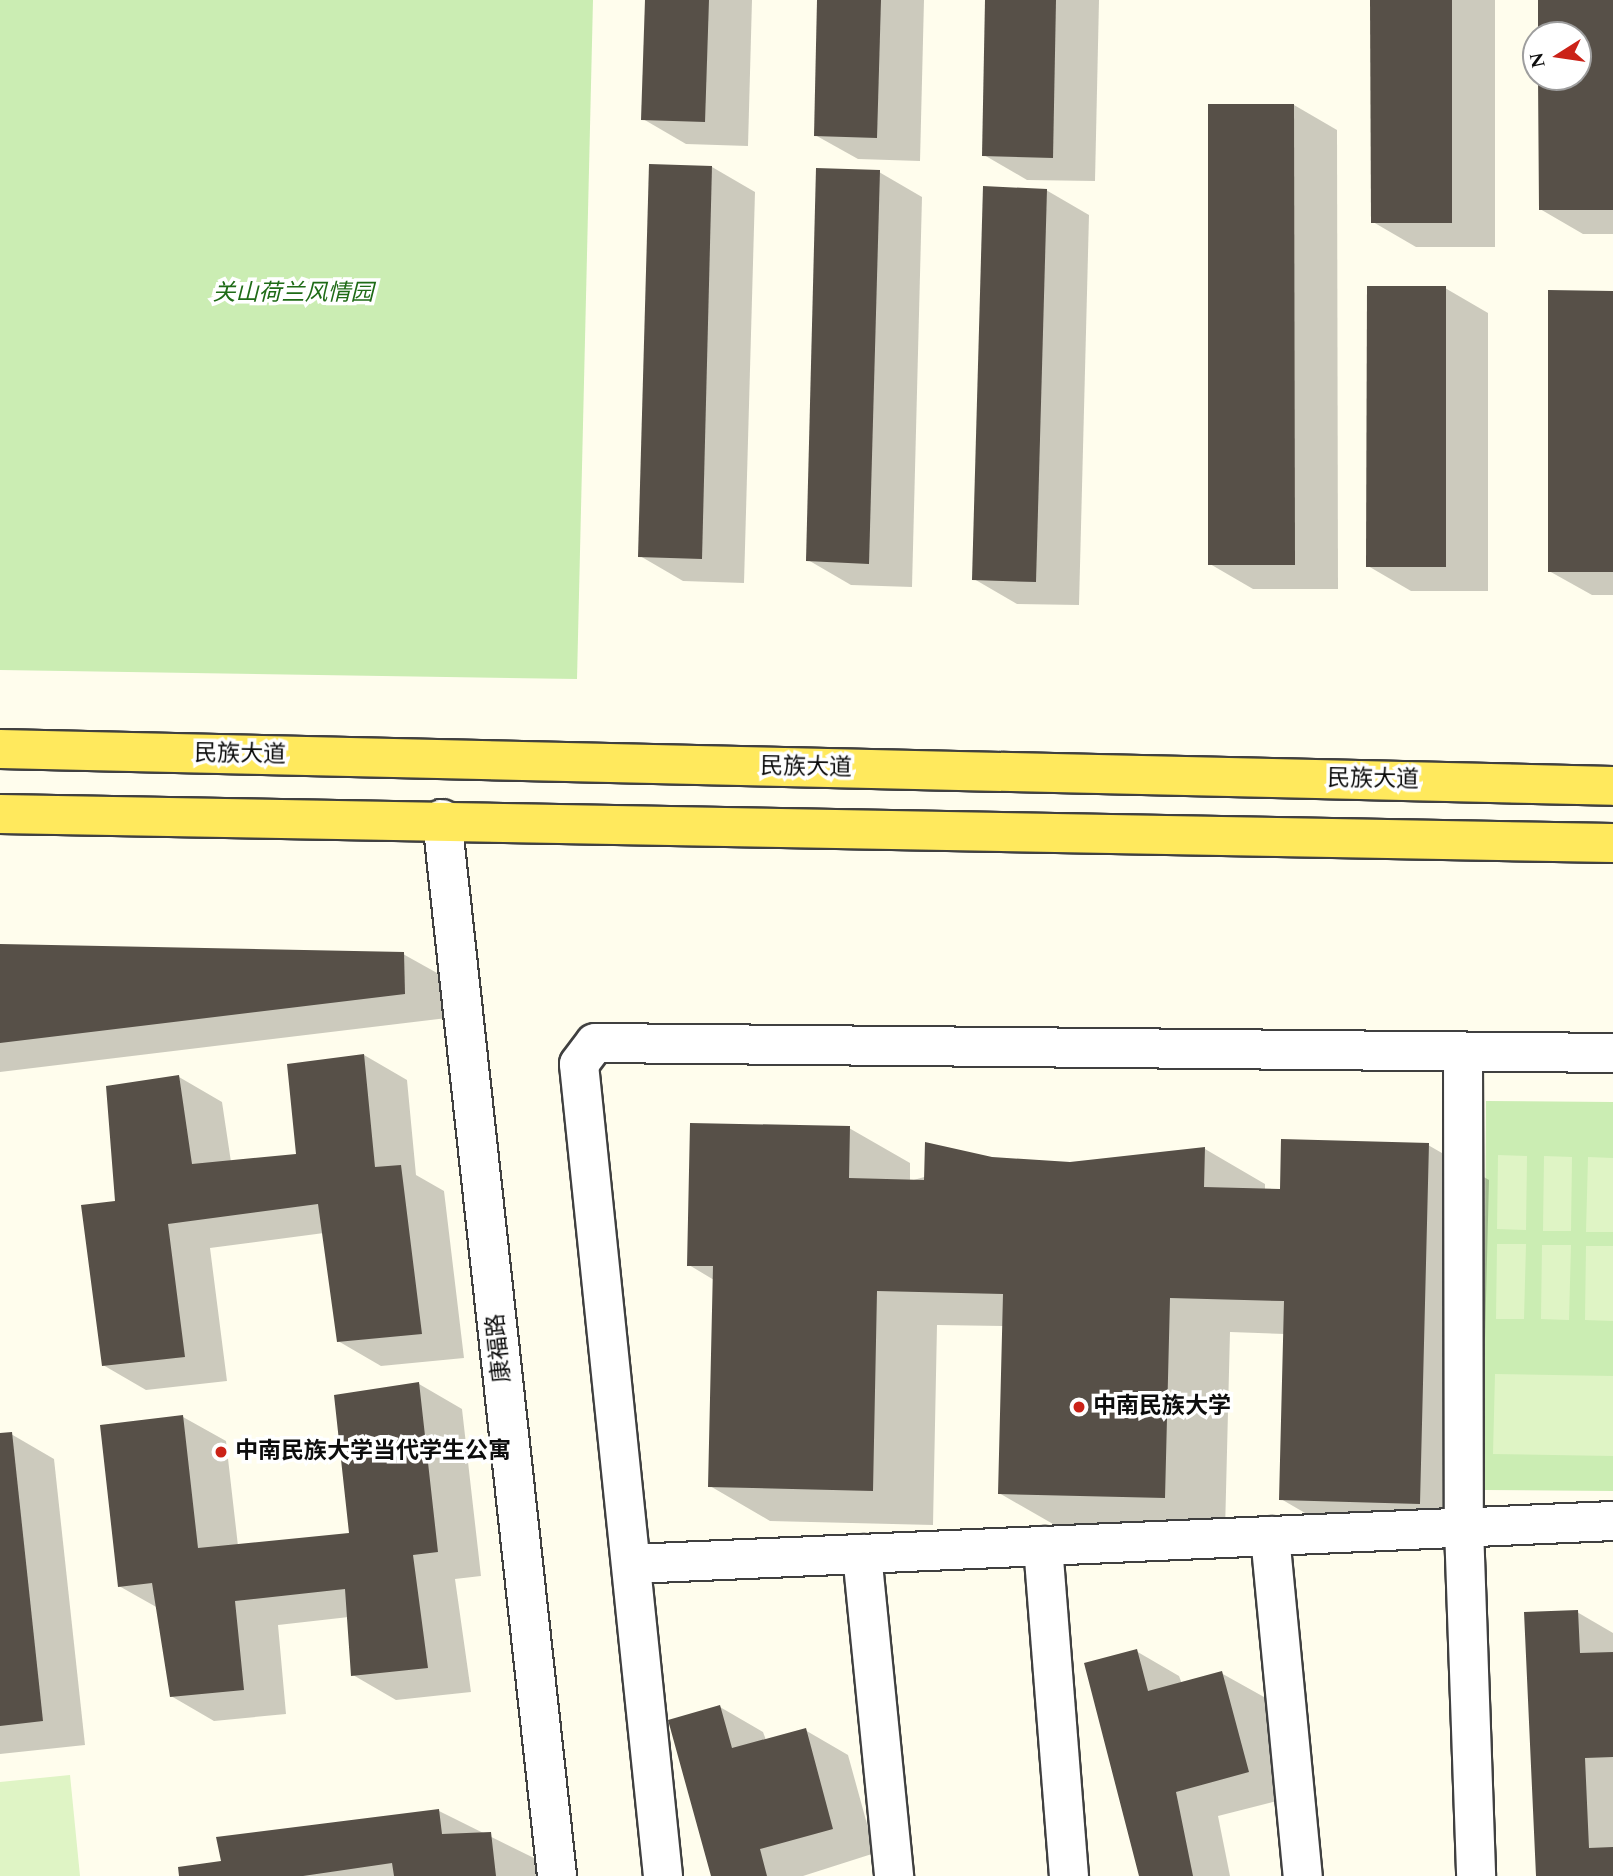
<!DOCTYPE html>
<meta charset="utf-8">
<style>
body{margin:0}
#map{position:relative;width:1613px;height:1876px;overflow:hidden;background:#fffded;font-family:Spectral,"Noto Sans SC",serif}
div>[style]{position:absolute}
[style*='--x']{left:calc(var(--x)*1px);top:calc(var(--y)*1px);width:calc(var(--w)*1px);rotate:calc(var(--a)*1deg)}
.green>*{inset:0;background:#cbedb3}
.pitch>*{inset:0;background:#dff4c5}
.shadow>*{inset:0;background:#0003}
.building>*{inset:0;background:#575048}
.roads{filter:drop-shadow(2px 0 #404040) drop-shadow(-2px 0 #404040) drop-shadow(0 2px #404040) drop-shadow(0 -2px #404040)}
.minor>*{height:38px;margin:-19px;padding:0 19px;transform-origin:19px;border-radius:19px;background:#fff}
.major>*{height:38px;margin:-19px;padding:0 19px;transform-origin:19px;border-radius:19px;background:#ffe95d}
.dots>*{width:19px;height:19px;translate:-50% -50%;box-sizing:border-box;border:4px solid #fff;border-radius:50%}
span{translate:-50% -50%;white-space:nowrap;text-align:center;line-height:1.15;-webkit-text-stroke:7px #fff;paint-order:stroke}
.park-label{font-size:23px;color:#1f6b17;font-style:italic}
.street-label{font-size:23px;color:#0d0d0d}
.poi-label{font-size:23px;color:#0d0d0d;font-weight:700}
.left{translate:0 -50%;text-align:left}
.north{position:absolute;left:1522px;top:21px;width:70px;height:70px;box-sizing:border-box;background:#fff;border:2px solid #9e9e9e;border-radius:50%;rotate:258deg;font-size:19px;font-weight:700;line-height:28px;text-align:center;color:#0d0d0d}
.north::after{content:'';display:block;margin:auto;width:24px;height:32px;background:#cb2218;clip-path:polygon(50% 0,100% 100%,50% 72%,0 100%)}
</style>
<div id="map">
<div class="green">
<div style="clip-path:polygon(0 0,593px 0,577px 679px,0 670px)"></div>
<div style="clip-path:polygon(1486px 1101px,1613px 1102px,1613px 1491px,1484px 1490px)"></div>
</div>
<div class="pitch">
<div style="clip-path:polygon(1498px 1155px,1527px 1156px,1526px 1230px,1497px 1229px)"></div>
<div style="clip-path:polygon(1544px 1156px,1572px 1157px,1571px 1231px,1543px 1231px)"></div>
<div style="clip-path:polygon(1588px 1157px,1613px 1158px,1613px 1232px,1586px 1232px)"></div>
<div style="clip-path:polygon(1497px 1244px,1526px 1244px,1524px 1319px,1496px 1319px)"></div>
<div style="clip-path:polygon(1542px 1245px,1571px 1245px,1569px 1320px,1541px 1319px)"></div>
<div style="clip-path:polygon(1586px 1246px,1613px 1246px,1613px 1321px,1585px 1320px)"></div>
<div style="clip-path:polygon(1495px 1374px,1613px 1376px,1613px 1456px,1493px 1454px)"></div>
<div style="clip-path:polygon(70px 1775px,80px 1876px,0 1876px,0 1782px)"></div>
</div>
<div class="shadow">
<div style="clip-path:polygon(647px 0,752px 0,748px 146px,686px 144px,643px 119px)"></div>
<div style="clip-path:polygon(819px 0,924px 0,920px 161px,858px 159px,815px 135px)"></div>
<div style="clip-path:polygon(987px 0,1099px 0,1095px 181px,1027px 180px,984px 155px)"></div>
<div style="clip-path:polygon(1372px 0,1495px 0,1495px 247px,1416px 247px,1373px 222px)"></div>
<div style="clip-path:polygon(1540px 0,1613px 0,1613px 234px,1583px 234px,1540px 209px,1540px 77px,1578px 77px,1578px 35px,1540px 35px)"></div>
<div style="clip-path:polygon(1294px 105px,1337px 130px,1338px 589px,1253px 589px,1210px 564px)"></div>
<div style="clip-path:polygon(712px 167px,755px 192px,744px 583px,683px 581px,640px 556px)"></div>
<div style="clip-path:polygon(879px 172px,922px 197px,912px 587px,851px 585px,808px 560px)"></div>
<div style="clip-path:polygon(1046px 190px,1089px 215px,1079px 605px,1017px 604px,974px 579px)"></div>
<div style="clip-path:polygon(1445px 288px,1488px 313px,1488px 591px,1411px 591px,1368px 566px)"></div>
<div style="clip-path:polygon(1613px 292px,1613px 595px,1592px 595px,1549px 571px)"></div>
<div style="clip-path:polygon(0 946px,403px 954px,446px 978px,447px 1018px,0 1072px)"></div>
<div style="clip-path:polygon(364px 1055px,407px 1080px,416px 1175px,444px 1191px,464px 1358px,381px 1366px,338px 1341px,324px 1233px,210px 1248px,227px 1381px,146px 1390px,103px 1365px,117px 1203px,179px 1077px,222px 1102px,231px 1162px,298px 1156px)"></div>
<div style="clip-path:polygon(849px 1128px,910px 1163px,910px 1181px,992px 1158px,1070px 1163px,1205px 1149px,1265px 1184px,1265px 1191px,1282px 1191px,1428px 1145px,1489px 1180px,1480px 1538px,1341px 1534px,1281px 1499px,1285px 1334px,1230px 1332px,1225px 1532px,1060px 1528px,999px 1493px,1003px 1326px,937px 1325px,933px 1525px,770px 1521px,710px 1486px,714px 1280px,689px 1265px)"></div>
<div style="clip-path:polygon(419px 1384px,462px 1409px,481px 1576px,455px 1579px,471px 1692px,396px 1700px,353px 1675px,349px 1617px,278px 1625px,286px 1714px,214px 1721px,171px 1696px,158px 1608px,119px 1586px,183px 1417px,226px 1441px,238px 1546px,350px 1535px)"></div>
<div style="clip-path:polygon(11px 1434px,54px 1459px,85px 1745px,0 1754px,0 1435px)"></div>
<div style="clip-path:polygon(1577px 1612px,1613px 1633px,1613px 1876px,1538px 1876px)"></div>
<div style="clip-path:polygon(1136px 1651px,1179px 1676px,1182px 1684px,1221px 1673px,1264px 1697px,1292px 1797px,1218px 1816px,1230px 1876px,1141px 1876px)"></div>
<div style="clip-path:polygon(720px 1707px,763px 1732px,766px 1740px,805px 1730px,848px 1755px,875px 1853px,803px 1876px,713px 1876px)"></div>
<div style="clip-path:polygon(439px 1811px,534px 1858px,536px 1876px,181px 1876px)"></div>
</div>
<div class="building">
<div style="clip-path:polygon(645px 0,709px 0,705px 122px,641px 120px)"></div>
<div style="clip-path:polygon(817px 0,881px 0,877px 138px,814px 136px)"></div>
<div style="clip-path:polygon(985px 0,1056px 0,1053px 158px,982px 156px)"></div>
<div style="clip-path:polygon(1370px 0,1452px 0,1452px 223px,1371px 223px)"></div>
<div style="clip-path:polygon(1538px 0,1613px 0,1613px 210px,1539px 210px,1538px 77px,1578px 77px,1578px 35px,1538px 35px)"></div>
<div style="clip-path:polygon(1208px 104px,1294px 104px,1295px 565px,1208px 565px)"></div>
<div style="clip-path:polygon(649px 164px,712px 166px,702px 559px,638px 557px)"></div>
<div style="clip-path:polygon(816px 168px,880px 170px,869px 564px,806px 561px)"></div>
<div style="clip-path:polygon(983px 186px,1047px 189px,1036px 582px,972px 580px)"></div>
<div style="clip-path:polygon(1367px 286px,1446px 286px,1446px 567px,1366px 567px)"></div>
<div style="clip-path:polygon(1548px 290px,1613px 291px,1613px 572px,1548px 572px)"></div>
<div style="clip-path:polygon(0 944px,404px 952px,405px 994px,0 1043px)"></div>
<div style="clip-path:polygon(364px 1054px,375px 1167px,401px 1165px,422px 1334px,337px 1342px,318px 1204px,168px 1224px,185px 1357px,102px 1366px,81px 1205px,115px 1201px,106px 1086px,179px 1075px,192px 1164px,296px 1154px,287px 1064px)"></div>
<div style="clip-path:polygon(690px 1123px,850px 1126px,849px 1178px,924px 1180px,925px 1142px,992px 1157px,1070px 1162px,1205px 1147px,1204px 1187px,1280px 1189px,1281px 1139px,1429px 1143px,1420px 1504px,1279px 1500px,1284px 1301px,1170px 1298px,1165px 1498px,998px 1494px,1003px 1294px,877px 1291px,873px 1491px,708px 1487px,713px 1266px,687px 1266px)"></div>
<div style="clip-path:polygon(419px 1382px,438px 1552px,413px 1555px,428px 1668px,351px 1676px,345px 1589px,235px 1601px,244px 1690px,170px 1697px,152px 1583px,118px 1587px,100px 1425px,183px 1415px,198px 1548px,349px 1533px,334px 1395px)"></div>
<div style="clip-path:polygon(12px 1432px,43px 1721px,0 1726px,0 1433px)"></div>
<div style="clip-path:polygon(1578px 1610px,1580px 1653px,1613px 1652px,1613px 1757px,1585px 1758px,1589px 1848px,1613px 1847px,1613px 1876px,1536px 1876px,1524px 1612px)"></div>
<div style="clip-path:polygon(1137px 1649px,1148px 1691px,1222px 1671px,1249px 1772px,1176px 1792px,1193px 1876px,1139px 1876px,1084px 1663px)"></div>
<div style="clip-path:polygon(720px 1705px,732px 1748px,806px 1728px,833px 1829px,760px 1849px,767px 1876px,711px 1876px,668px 1720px)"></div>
<div style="clip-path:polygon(439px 1809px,442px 1834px,491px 1832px,496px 1876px,394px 1876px,392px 1863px,303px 1876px,179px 1876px,178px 1867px,221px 1861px,216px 1837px)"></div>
</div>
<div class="roads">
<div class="minor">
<div style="--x:442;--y:819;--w:1063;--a:83.79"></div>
<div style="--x:1463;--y:1052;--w:476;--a:89.9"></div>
<div style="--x:1464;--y:1528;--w:348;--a:88"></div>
<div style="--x:1270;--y:1536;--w:342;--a:84.5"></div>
<div style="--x:1043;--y:1546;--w:331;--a:85.5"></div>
<div style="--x:862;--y:1554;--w:324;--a:84.3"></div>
<div style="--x:632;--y:1564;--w:982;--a:-2.51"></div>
<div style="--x:663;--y:1876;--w:816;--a:-95.91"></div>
<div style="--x:579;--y:1064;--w:26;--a:-53"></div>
<div style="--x:595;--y:1043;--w:1018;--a:0.56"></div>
</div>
<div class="major">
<div style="--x:0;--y:749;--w:1613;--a:1.31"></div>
<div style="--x:0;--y:814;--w:1613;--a:1.03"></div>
</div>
</div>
<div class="dots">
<div style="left:1079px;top:1407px;background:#cb2218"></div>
<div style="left:221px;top:1452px;background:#cb2218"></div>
</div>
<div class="park-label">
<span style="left:293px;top:294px">关山荷兰风情园</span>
</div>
<div class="street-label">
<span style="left:240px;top:755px;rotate:1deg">民族大道</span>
<span style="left:806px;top:768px;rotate:1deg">民族大道</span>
<span style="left:1373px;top:780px;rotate:1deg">民族大道</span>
<span style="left:500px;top:1348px;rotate:-96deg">康福路</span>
</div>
<div class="poi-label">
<span class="left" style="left:1093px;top:1407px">中南民族大学</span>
<span class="left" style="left:235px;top:1452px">中南民族大学当代学生公寓</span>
</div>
<div class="north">N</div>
</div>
